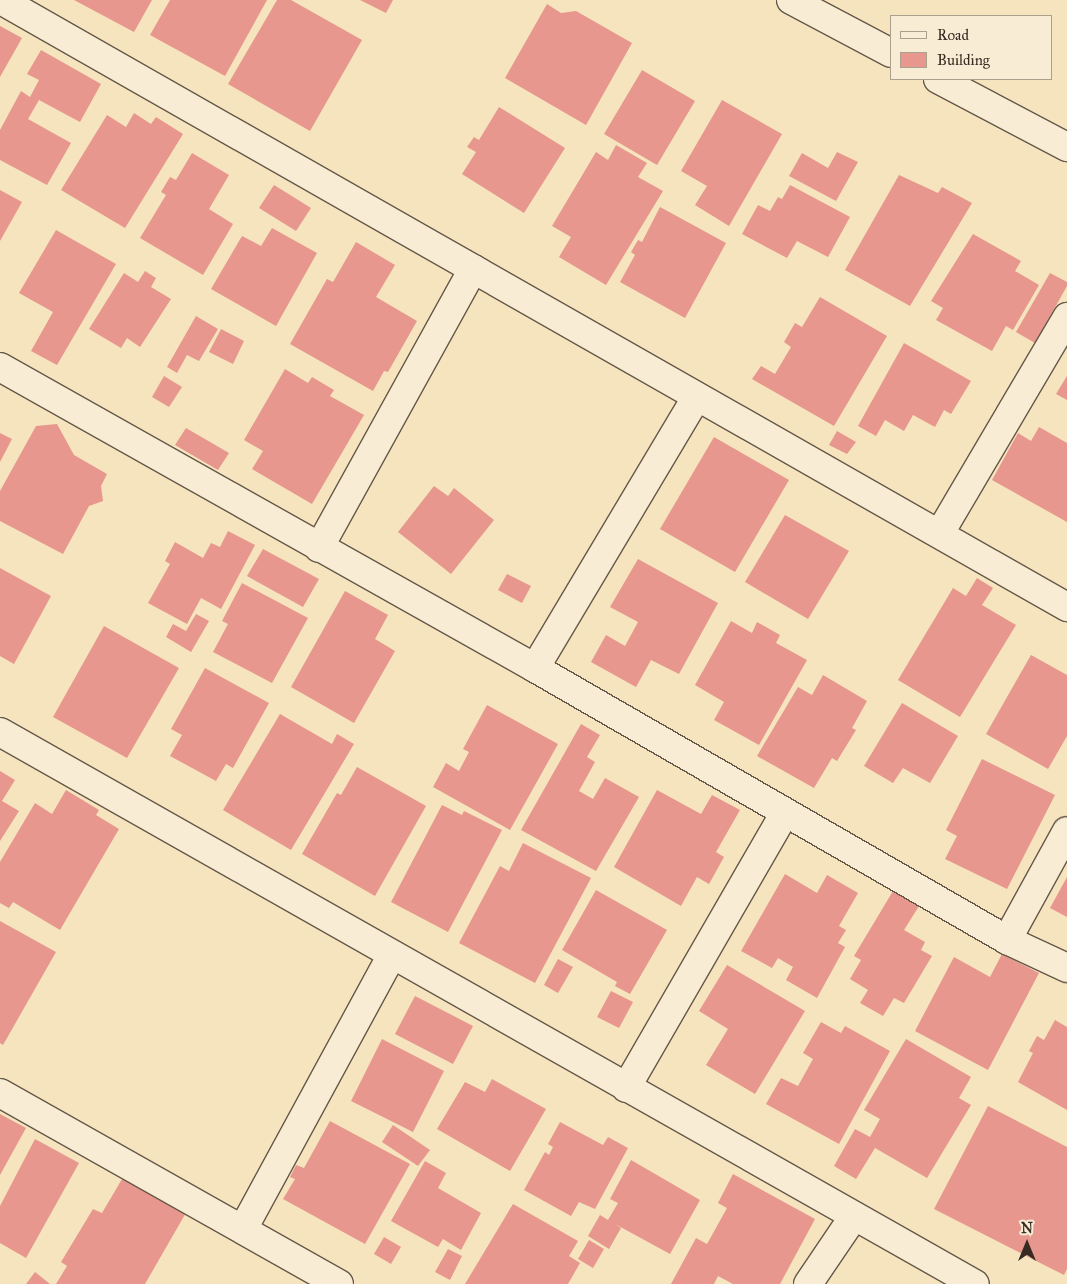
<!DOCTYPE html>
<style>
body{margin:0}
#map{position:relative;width:1067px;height:1284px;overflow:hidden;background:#f5e4bd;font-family:"IM FELL Great Primer",serif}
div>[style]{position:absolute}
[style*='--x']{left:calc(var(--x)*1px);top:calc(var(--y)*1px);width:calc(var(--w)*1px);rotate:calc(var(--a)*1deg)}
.building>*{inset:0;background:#e7978d}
.roads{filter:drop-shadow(1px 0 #665849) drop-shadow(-1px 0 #665849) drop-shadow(0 1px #665849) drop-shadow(0 -1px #665849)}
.street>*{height:28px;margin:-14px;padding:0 14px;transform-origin:14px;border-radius:14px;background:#f8edd4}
span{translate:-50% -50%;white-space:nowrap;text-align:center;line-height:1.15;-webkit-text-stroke:4px #f8edd4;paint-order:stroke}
.legend{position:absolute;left:890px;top:15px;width:162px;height:65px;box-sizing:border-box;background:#f8edd4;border:1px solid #ab9f8d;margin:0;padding:6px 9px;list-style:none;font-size:15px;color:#372a22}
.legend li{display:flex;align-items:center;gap:10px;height:25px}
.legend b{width:25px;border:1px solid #ab9f8d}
.north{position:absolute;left:1002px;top:1219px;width:50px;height:50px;-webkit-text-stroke:4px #f8edd4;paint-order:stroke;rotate:0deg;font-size:14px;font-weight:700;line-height:20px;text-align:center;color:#372a22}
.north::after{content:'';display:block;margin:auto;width:18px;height:22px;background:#372a22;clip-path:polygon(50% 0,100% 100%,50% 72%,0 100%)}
</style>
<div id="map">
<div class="building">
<div style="clip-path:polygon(74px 0,152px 0,134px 32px)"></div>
<div style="clip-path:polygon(170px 0,267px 0,225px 76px,150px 35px)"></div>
<div style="clip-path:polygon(277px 0,291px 0,362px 40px,310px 131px,228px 84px)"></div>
<div style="clip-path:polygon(360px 0,393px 0,386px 13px)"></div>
<div style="clip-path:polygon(547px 4px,561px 13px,576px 11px,632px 43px,586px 125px,505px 78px)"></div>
<div style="clip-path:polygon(0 26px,22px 38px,0 77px)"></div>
<div style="clip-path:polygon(41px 50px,101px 84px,80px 122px,39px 100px,28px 119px,71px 143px,47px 185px,0 160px,0 130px,21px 91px,30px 97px,39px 80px,27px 74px)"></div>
<div style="clip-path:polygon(642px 70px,695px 101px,657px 165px,604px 134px)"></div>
<div style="clip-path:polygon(722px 100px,782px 134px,729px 226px,695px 205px,707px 186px,681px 171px)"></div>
<div style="clip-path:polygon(499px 107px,565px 148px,524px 213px,462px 174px,476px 152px,467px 147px,474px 137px,479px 140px)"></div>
<div style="clip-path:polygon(134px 113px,151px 124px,156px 117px,183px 134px,125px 228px,61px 190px,107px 115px,126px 127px)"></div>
<div style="clip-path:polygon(616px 145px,647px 163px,638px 177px,663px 191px,606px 285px,559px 257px,571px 237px,552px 226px,596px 152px,608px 160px)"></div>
<div style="clip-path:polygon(837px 152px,858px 162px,836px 201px,789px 176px,802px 153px,828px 168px)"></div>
<div style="clip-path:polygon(192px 153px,229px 175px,209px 209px,233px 224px,203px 275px,140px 238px,166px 195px,161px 192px,170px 177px,176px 180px)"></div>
<div style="clip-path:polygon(899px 175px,938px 193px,942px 187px,972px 203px,910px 306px,845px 270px)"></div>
<div style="clip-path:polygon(274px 185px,311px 208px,296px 231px,259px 208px)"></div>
<div style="clip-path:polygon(790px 185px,850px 217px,828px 257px,797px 241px,787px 258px,742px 234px,758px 205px,770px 211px,778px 197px,782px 199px)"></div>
<div style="clip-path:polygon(0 190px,22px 202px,0 241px)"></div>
<div style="clip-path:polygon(660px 207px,726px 243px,685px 318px,620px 282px,635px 255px,631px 252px,638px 240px,642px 242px)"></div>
<div style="clip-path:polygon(272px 228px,317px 253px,276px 326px,211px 289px,242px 236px,261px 246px)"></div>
<div style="clip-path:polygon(56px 230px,116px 264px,57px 365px,31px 351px,53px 312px,19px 293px)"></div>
<div style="clip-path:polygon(973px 234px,1021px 261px,1015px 271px,1039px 285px,1013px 330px,1006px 326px,992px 351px,936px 320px,943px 308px,931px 301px)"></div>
<div style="clip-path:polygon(356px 242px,395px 265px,376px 297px,417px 321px,388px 372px,384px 371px,373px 391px,290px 344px,327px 279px,333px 282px)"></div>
<div style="clip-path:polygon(145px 271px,156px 278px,151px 287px,171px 299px,140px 347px,127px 338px,121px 348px,89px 329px,124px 273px,138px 282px)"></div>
<div style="clip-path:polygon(1050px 273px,1067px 282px,1067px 286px,1035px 343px,1016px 332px)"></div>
<div style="clip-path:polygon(820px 297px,887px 336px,834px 426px,752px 379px,761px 366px,775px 374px,791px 347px,784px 342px,795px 323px,802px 327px)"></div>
<div style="clip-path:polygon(196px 316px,218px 329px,199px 361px,187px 355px,177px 373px,167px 367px)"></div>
<div style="clip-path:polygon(221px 329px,244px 341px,233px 364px,209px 352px)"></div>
<div style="clip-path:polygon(904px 343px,971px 381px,951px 414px,944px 410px,935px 427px,913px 415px,904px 431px,885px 420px,876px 436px,858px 426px)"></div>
<div style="clip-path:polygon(285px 369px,308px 383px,312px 377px,334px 390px,330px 396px,364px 415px,312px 504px,252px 469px,263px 451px,244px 440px)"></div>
<div style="clip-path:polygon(164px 376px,182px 387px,169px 407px,152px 397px)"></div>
<div style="clip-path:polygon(1067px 376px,1067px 400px,1056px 394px)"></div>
<div style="clip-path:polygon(57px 424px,74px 455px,107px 474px,101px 486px,103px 501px,89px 506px,63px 554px,0 521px,0 491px,36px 426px)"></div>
<div style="clip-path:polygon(1039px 427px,1067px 443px,1067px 522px,992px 480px,1018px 433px,1031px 441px)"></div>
<div style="clip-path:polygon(186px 428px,229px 453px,218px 470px,175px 445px)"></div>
<div style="clip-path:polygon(837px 431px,856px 442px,847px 454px,829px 445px)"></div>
<div style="clip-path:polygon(0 433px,12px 439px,0 462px)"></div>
<div style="clip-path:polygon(714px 437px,789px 480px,735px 572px,660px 529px)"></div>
<div style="clip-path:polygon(434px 486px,448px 496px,454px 488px,494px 520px,451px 574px,398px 532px)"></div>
<div style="clip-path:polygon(785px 515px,849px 551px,808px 619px,745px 582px)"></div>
<div style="clip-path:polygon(228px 531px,255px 545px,221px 609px,201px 598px,187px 624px,148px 603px,170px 564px,165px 561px,175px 542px,203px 558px,211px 543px,220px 547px)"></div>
<div style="clip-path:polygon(263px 549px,319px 579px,303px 607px,247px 576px)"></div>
<div style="clip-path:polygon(638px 559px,718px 603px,679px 674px,651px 660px,636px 687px,591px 662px,606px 635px,625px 646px,638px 622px,610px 607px)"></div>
<div style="clip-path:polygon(0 568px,51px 596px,14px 664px,0 656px)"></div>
<div style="clip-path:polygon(507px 574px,531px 586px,522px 603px,498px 590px)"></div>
<div style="clip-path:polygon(977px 578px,993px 588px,982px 605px,1016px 625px,960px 717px,898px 680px,953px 588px,966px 596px)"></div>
<div style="clip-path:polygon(242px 583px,308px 618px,272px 683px,213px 652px,228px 624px,222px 621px)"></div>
<div style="clip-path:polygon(345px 591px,388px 615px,375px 639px,395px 651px,354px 723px,291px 687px)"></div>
<div style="clip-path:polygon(196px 614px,209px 621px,191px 652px,166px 637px,173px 624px,186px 631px)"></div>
<div style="clip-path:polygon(731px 621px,752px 633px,757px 622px,780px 635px,776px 643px,807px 660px,759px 745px,714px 720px,724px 702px,695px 685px)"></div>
<div style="clip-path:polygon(104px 626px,179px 668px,127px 758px,53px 717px)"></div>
<div style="clip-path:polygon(1031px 655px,1067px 675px,1067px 736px,1048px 769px,986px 734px)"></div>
<div style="clip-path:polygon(205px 668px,269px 703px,233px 768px,226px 764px,216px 781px,170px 756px,182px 735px,171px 729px)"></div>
<div style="clip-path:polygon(823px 675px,867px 701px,852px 728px,856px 730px,837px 761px,832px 758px,814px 788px,757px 756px,798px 687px,812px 695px)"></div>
<div style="clip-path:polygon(902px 703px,958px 736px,930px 783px,903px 768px,893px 783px,864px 766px)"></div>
<div style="clip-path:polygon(487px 705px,558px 744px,510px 830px,433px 787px,446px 763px,459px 771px,469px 752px,463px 749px)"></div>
<div style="clip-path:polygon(280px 714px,332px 744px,337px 734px,354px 744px,291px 850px,223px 810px)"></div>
<div style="clip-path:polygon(581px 724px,600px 735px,587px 757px,595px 762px,579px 791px,593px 799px,605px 778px,639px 797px,596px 871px,521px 830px)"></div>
<div style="clip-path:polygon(982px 759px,1055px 795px,1007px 889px,945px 859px,957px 836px,946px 830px)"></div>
<div style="clip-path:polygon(357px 767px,426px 806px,375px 896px,302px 854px,337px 793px,341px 795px)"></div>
<div style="clip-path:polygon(0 771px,15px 780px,2px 801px,19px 811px,0 841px)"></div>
<div style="clip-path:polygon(66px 790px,99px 810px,96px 815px,119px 829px,60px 930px,13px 902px,9px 908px,0 903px,0 862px,35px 803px,52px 814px)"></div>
<div style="clip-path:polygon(657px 790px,701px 814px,712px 795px,740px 810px,716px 852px,724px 857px,709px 884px,697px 877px,681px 906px,614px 867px)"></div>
<div style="clip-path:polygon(442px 805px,462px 815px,464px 811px,502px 830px,448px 932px,391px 902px)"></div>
<div style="clip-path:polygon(523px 843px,591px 878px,535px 983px,459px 943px,500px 866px,509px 871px)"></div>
<div style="clip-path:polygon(785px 874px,817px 893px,827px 875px,858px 893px,839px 926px,846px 930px,838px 943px,845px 947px,817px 998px,786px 980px,793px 967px,778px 958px,772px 968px,741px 951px)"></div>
<div style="clip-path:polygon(1067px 877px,1067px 917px,1050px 908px)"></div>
<div style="clip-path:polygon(596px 890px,667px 930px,630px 994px,615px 986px,617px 982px,562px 950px)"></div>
<div style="clip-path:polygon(893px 891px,919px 906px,904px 930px,925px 942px,921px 950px,932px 956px,904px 1003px,894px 998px,883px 1016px,860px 1003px,868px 990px,850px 979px,861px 960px,854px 956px)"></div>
<div style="clip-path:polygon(0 921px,56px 952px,3px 1045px,0 1043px)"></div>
<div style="clip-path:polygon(1002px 954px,1039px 973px,988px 1070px,915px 1031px,954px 957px,990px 977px)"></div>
<div style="clip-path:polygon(558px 959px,573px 967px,558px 993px,544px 985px)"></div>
<div style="clip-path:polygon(727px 965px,805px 1011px,755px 1094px,706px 1065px,728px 1029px,699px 1011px)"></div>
<div style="clip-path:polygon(611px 991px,633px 1002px,619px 1028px,597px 1017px)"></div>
<div style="clip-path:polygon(415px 996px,473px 1026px,453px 1064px,395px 1034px)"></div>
<div style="clip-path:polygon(1055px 1020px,1067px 1027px,1067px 1110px,1018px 1082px,1033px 1053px,1029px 1051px,1037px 1036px,1044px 1040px)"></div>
<div style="clip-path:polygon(821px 1022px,841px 1033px,845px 1026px,890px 1051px,839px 1144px,766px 1104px,781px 1078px,798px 1086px,813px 1059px,803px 1053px)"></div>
<div style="clip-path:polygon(382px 1039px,444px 1071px,413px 1132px,351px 1101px)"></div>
<div style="clip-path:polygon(906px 1039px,971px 1077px,959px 1098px,971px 1105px,927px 1178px,875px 1148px,856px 1179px,834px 1166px,855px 1129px,870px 1137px,880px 1119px,864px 1110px)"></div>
<div style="clip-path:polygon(492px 1079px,546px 1109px,510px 1171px,437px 1129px,465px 1082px,485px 1092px)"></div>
<div style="clip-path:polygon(988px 1106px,1067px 1147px,1067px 1269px,1064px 1275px,934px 1209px)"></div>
<div style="clip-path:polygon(0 1114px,26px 1128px,0 1175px)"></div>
<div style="clip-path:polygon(330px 1121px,410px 1164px,365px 1244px,283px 1199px,295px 1179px,290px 1177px,296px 1165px,304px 1168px)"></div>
<div style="clip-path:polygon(560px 1122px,603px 1145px,608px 1137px,628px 1148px,595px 1209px,579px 1202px,571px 1216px,524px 1190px,545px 1152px,549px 1155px,553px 1147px,548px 1144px)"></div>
<div style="clip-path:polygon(393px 1125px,430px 1150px,418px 1166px,382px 1142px)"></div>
<div style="clip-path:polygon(35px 1139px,79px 1163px,26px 1258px,0 1243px,0 1206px)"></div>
<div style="clip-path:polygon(631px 1160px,700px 1200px,670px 1254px,615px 1224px,621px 1228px,609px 1249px,588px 1236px,600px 1215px,608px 1220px,618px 1203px,610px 1199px)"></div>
<div style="clip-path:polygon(425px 1161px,446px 1173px,438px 1188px,481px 1213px,461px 1250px,443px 1239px,438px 1247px,391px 1221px)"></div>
<div style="clip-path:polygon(125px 1174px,187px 1211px,145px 1284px,56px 1284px,67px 1266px,61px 1262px,93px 1209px,102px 1213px)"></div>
<div style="clip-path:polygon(733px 1174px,815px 1219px,780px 1284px,733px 1284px,718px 1276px,714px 1284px,671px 1284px,696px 1238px,707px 1244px,727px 1208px,718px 1203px)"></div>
<div style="clip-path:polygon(513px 1204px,578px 1241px,569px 1256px,580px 1263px,568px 1284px,465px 1284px)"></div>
<div style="clip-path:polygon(384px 1237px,401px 1247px,391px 1264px,374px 1254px)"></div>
<div style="clip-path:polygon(589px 1240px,604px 1249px,593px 1268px,578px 1259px)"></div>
<div style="clip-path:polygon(448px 1249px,462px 1256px,450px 1280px,435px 1272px)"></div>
<div style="clip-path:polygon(35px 1272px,50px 1284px,26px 1284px)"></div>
</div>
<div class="roads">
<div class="street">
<div style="--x:1;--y:0;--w:1227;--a:29.66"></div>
<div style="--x:791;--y:0;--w:113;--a:27.9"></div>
<div style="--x:938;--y:79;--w:146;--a:27.8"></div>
<div style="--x:0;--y:367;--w:614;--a:29.36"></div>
<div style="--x:535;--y:668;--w:545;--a:29.95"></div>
<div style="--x:1007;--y:940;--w:66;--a:25"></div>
<div style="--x:940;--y:533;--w:251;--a:-59.5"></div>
<div style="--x:319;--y:548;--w:319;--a:-61.1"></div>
<div style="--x:535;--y:668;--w:314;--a:-59.2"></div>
<div style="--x:0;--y:732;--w:1120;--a:29.52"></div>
<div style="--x:1007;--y:940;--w:124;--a:-61.2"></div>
<div style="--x:626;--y:1088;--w:316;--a:-60"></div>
<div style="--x:0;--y:1093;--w:389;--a:29.4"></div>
<div style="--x:243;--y:1229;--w:312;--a:-61.5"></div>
<div style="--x:808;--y:1284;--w:82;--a:-55.9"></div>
</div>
</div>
<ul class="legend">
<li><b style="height:6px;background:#f8edd4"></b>Road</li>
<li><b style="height:14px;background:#e7978d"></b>Building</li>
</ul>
<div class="north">N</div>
</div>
